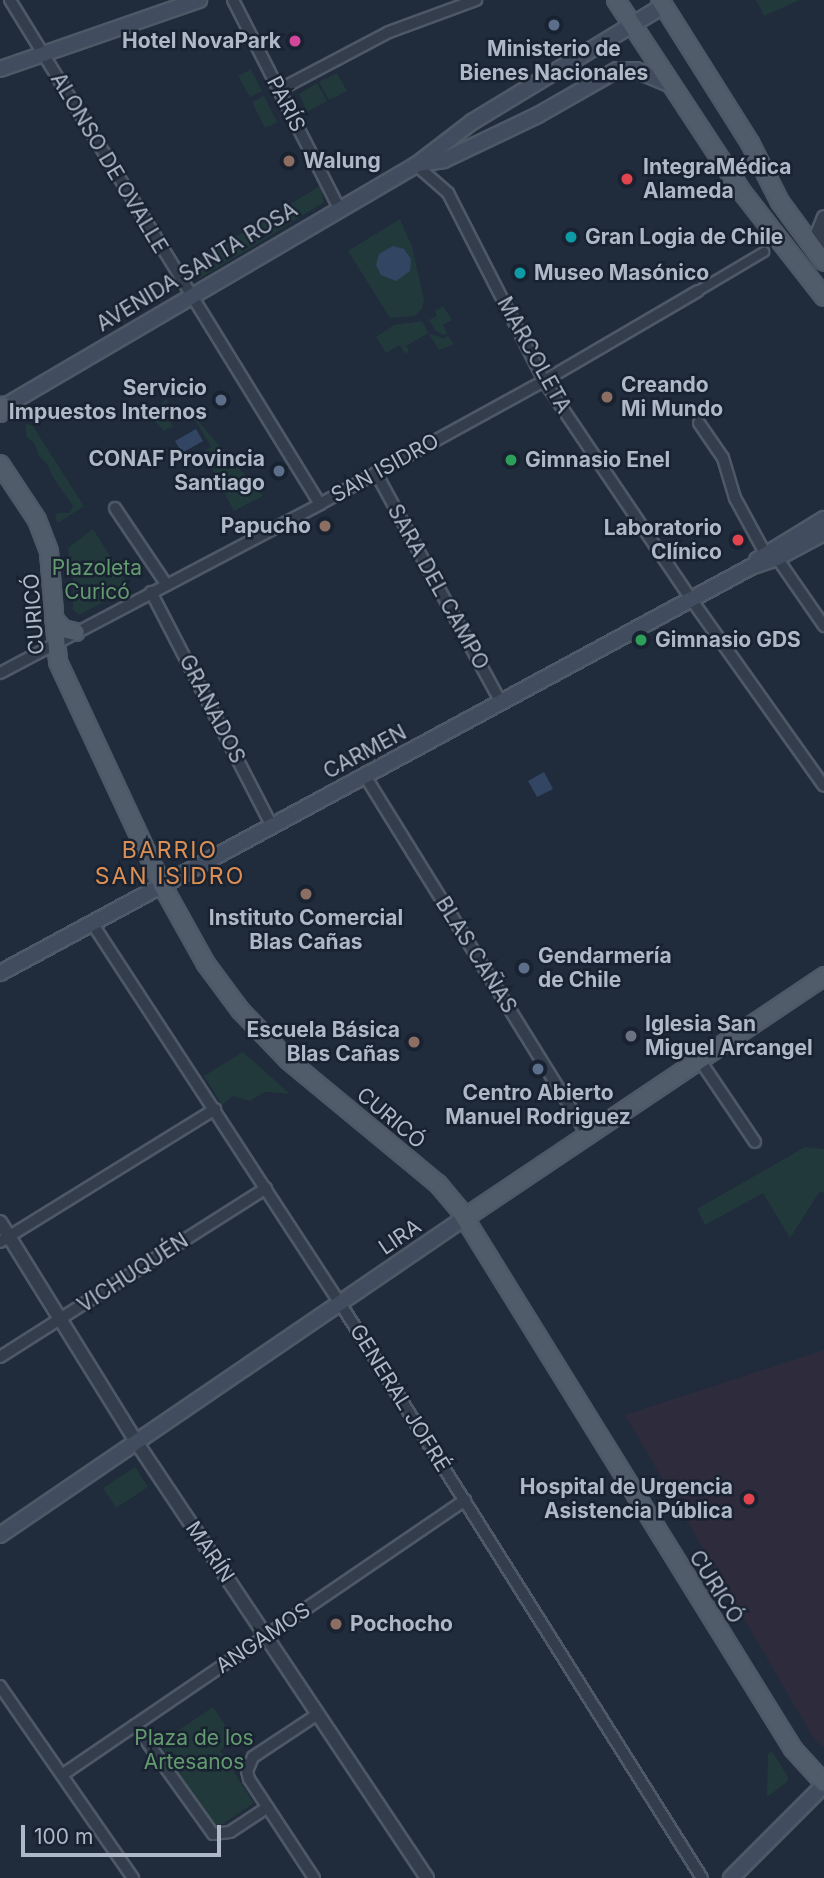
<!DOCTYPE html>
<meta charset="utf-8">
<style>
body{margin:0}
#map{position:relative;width:824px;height:1878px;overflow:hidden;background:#202b3b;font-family:Inter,sans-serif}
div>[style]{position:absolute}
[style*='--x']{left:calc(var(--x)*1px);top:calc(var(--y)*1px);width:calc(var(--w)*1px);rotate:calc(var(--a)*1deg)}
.medical>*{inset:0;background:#2e2c3c}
.green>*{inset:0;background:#22393c}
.water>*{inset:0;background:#324664}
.roads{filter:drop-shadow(2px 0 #4e5866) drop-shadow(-2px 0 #4e5866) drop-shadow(0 2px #4e5866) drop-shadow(0 -2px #4e5866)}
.pedestrian>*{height:8px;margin:-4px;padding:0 4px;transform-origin:4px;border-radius:4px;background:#333d4b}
.minor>*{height:10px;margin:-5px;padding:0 5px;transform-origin:5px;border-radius:5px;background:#333d4b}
.tertiary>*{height:12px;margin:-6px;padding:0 6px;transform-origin:6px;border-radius:6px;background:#333d4b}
.secondary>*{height:14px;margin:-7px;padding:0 7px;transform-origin:7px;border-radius:7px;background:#414c5e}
.primary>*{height:16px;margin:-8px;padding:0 8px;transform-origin:8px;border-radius:8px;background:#515c6b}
.dots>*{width:19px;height:19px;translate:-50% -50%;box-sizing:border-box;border:4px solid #192230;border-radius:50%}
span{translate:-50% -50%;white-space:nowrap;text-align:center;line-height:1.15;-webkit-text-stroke:5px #192230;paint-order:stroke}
.poi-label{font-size:21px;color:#aeb8c7;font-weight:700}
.right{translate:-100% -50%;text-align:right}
.left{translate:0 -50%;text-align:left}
.street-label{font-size:21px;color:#aeb8c7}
.park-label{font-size:21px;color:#639a70}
.neighbourhood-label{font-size:23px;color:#dc8f55;letter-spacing:2px}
.scale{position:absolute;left:21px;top:1825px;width:200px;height:32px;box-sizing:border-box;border:4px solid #aeb8c7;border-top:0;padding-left:9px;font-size:21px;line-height:24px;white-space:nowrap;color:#aeb8c7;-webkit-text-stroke:5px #192230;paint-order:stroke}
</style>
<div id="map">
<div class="medical">
<div style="clip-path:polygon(824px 1350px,824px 1747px,814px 1739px,625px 1415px)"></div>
</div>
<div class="green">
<div style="clip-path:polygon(756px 0,800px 0,764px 16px)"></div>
<div style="clip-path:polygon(251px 69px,262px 91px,250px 97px,238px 76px)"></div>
<div style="clip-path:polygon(337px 73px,347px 91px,329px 100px,319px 82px)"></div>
<div style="clip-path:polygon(317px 83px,327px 101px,307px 112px,299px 94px)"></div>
<div style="clip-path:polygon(264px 96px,277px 122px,265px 128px,252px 102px)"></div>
<div style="clip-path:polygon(320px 186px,324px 202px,262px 241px,200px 278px,191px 277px,182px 269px)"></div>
<div style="clip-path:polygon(400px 219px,412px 247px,424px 300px,422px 309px,415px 316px,390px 318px,348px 251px)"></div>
<div style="clip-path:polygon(443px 306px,452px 320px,443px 325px,447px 333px,443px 335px,435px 330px,429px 320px,437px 316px,435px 311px)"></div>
<div style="clip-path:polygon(422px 321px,428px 333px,443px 338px,448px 336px,454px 344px,439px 350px,428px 333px,406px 346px,409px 351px,405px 354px,400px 345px,386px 353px,376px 337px,394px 325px)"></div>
<div style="clip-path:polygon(166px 399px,169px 402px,161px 407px,173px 426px,164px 431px,149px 415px)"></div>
<div style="clip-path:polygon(191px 413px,238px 467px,263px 496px,234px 511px,204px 454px,192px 460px,194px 465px,188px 468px,185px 462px,211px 447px)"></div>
<div style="clip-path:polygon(26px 424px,32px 425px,84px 506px,58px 523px,55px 518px,57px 513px,69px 513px,73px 506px,52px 476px,48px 465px,39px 456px,34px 443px,26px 436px)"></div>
<div style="clip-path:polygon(93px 529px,130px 588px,79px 615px,73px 610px,73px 577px,68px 548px)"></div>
<div style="clip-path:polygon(243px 1052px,290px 1094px,265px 1092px,250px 1101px,233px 1096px,222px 1105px,204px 1076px)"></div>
<div style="clip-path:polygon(805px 1147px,824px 1149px,824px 1193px,820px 1191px,790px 1238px,763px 1193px,705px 1225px,697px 1209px)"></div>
<div style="clip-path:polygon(135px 1467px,148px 1487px,116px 1508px,103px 1488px)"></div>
<div style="clip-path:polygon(213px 1707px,235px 1740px,220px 1751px,254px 1803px,215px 1829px,159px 1743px)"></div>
<div style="clip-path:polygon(772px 1751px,788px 1777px,787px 1782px,767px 1797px,768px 1754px)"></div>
</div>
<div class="water">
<div style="clip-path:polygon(393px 246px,404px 249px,411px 259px,410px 271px,396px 281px,381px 275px,376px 265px,379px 254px)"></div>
<div style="clip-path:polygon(196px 429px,203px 441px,182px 453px,175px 441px)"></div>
<div style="clip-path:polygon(544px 772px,553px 789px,537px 797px,528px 781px)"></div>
</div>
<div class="roads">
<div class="pedestrian">
<div style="--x:698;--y:291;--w:77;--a:-30.6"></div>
</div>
<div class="minor">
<div style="--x:10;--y:0;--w:592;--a:58.41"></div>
<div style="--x:233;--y:0;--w:233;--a:63"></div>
<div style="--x:279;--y:90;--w:124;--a:-27.8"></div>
<div style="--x:389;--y:32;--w:93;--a:-20.2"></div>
<div style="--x:416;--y:165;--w:43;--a:41.2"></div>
<div style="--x:448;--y:193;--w:211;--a:62.9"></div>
<div style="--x:544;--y:381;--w:263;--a:56"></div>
<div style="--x:691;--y:599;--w:229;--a:54.6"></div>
<div style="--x:699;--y:423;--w:42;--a:55.6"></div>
<div style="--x:723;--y:458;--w:42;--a:73.3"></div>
<div style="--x:735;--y:498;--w:63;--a:61.4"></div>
<div style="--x:376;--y:473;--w:261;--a:61.4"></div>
<div style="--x:115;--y:508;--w:92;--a:56.1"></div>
<div style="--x:777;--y:558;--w:83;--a:55.3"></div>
<div style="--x:151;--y:592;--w:263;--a:62.7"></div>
<div style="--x:0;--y:673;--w:362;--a:-27.8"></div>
<div style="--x:320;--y:504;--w:256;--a:-28.8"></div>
<div style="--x:544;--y:381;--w:178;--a:-30.3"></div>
<div style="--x:365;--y:776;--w:423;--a:58.2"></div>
<div style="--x:92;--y:923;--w:454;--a:56.9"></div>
<div style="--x:340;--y:1303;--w:679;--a:57.81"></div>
<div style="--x:699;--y:1059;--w:100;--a:56"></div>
<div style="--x:0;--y:1242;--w:253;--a:-31.7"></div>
<div style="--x:0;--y:1357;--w:315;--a:-32.4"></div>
<div style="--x:0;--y:1686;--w:234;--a:55.3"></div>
<div style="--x:135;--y:1725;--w:134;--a:54.4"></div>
<div style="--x:213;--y:1834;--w:17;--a:-7"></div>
<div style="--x:230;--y:1832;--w:45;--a:-33.3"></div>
<div style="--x:62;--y:1775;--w:488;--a:-34.3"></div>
<div style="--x:314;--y:1878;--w:118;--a:-123.3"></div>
<div style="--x:249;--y:1779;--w:8;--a:-104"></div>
<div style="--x:247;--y:1771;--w:15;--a:-67"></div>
<div style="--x:253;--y:1757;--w:78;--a:-33.5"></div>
</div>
<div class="tertiary">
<div style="--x:818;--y:254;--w:22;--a:-90"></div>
<div style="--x:818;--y:232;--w:16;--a:-68"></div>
<div style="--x:0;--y:1222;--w:260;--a:58.2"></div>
<div style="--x:137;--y:1443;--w:523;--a:56.31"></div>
</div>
<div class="secondary">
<div style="--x:0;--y:69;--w:211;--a:-19.1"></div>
<div style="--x:417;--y:164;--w:27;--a:-8"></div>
<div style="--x:444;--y:160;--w:104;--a:-25.6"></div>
<div style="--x:538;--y:115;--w:91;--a:-29.7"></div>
<div style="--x:617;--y:70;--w:19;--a:0"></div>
<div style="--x:636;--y:70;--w:36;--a:23"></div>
<div style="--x:0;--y:409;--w:482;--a:-30.4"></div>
<div style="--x:416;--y:165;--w:71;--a:-37.5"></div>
<div style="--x:472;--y:122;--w:223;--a:-31.3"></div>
<div style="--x:757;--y:560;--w:79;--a:-31.5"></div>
<div style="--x:0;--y:973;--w:854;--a:-28.4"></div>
<div style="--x:751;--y:567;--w:28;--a:-19"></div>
<div style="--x:777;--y:558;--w:53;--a:-28"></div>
<div style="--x:0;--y:1535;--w:564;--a:-34.31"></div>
<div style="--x:731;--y:1878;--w:132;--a:-45"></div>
</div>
<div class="primary">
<div style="--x:616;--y:0;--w:230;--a:56.7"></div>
<div style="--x:742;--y:192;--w:133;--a:52"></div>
<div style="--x:660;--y:0;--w:169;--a:57.8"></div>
<div style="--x:750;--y:143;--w:66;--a:63"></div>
<div style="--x:780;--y:202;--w:74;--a:53.7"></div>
<div style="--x:0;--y:413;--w:8;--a:-67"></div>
<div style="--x:0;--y:464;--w:67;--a:56.5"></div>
<div style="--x:37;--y:520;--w:34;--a:69"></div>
<div style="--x:49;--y:552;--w:110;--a:85.3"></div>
<div style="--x:58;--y:662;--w:246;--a:65"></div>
<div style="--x:162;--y:885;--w:90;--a:60.9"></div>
<div style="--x:206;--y:964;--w:57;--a:53.5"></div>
<div style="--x:240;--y:1010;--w:69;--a:46.2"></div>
<div style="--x:288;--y:1060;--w:195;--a:39.6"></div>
<div style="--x:438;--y:1184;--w:33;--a:50"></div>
<div style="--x:459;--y:1209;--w:635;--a:58.26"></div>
<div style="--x:793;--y:1749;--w:46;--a:47.6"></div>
<div style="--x:54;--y:619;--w:13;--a:48"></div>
<div style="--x:63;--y:629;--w:13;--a:13"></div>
<div style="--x:466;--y:1217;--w:432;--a:-33.9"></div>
</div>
</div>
<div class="dots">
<div style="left:554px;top:25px;background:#5c6f8a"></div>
<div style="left:295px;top:41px;background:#d1479c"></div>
<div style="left:289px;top:161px;background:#8d6e63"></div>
<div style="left:627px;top:179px;background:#e0444e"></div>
<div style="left:571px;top:237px;background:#0f9aa8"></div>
<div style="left:520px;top:273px;background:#0f9aa8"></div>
<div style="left:607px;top:397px;background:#8d6e63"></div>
<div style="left:221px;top:400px;background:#5c6f8a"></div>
<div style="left:511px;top:460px;background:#2e9e5b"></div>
<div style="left:279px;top:471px;background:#5c6f8a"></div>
<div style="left:325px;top:526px;background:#8d6e63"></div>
<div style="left:738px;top:540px;background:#e0444e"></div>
<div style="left:641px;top:640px;background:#2e9e5b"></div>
<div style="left:306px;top:894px;background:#8d6e63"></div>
<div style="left:524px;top:968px;background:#5c6f8a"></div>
<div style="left:631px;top:1036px;background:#6b7280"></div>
<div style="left:414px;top:1042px;background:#8d6e63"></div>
<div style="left:538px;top:1069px;background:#5c6f8a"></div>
<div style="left:749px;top:1499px;background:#e0444e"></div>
<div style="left:336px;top:1624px;background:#8d6e63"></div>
</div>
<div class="poi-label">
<span class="right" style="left:281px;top:41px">Hotel NovaPark</span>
<span style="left:554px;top:61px">Ministerio de<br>Bienes Nacionales</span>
<span class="left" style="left:303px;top:161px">Walung</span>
<span class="left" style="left:643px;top:179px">IntegraMédica<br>Alameda</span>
<span class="left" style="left:585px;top:237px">Gran Logia de Chile</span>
<span class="left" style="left:534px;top:273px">Museo Masónico</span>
<span class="left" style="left:621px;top:397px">Creando<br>Mi Mundo</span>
<span class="right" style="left:207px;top:400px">Servicio<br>Impuestos Internos</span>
<span class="right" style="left:265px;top:471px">CONAF Provincia<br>Santiago</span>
<span class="left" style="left:525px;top:460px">Gimnasio Enel</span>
<span class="right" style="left:311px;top:526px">Papucho</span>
<span class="right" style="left:722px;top:540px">Laboratorio<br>Clínico</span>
<span class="left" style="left:655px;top:640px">Gimnasio GDS</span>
<span style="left:306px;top:930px">Instituto Comercial<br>Blas Cañas</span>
<span class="left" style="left:538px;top:968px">Gendarmería<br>de Chile</span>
<span class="left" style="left:645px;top:1036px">Iglesia San<br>Miguel Arcangel</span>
<span class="right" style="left:400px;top:1042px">Escuela Básica<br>Blas Cañas</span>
<span style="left:538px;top:1105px">Centro Abierto<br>Manuel Rodriguez</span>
<span class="right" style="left:733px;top:1499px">Hospital de Urgencia<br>Asistencia Pública</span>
<span class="left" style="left:350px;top:1624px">Pochocho</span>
</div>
<div class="street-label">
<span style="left:286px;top:104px;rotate:63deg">PARÍS</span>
<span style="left:109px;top:163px;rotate:59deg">ALONSO DE OVALLE</span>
<span style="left:197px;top:267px;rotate:-31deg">AVENIDA SANTA ROSA</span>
<span style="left:534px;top:355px;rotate:61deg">MARCOLETA</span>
<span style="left:385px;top:468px;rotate:-29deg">SAN ISIDRO</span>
<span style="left:438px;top:587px;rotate:61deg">SARA DEL CAMPO</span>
<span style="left:34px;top:614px;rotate:-94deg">CURICÓ</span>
<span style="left:212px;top:709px;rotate:63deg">GRANADOS</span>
<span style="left:365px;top:752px;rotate:-28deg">CARMEN</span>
<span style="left:476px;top:955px;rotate:58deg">BLAS CAÑAS</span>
<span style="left:391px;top:1118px;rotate:40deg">CURICÓ</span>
<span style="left:400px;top:1237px;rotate:-34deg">LIRA</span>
<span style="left:133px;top:1273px;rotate:-33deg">VICHUQUÉN</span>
<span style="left:400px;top:1398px;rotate:58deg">GENERAL JOFRÉ</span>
<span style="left:210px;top:1552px;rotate:56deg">MARÍN</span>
<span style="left:716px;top:1587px;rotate:58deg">CURICÓ</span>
<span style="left:263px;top:1638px;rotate:-34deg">ANGAMOS</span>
</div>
<div class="park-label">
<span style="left:97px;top:580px">Plazoleta<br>Curicó</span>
<span style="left:194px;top:1750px">Plaza de los<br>Artesanos</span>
</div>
<div class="neighbourhood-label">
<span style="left:170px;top:863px">BARRIO<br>SAN ISIDRO</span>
</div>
<div class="scale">100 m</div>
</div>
